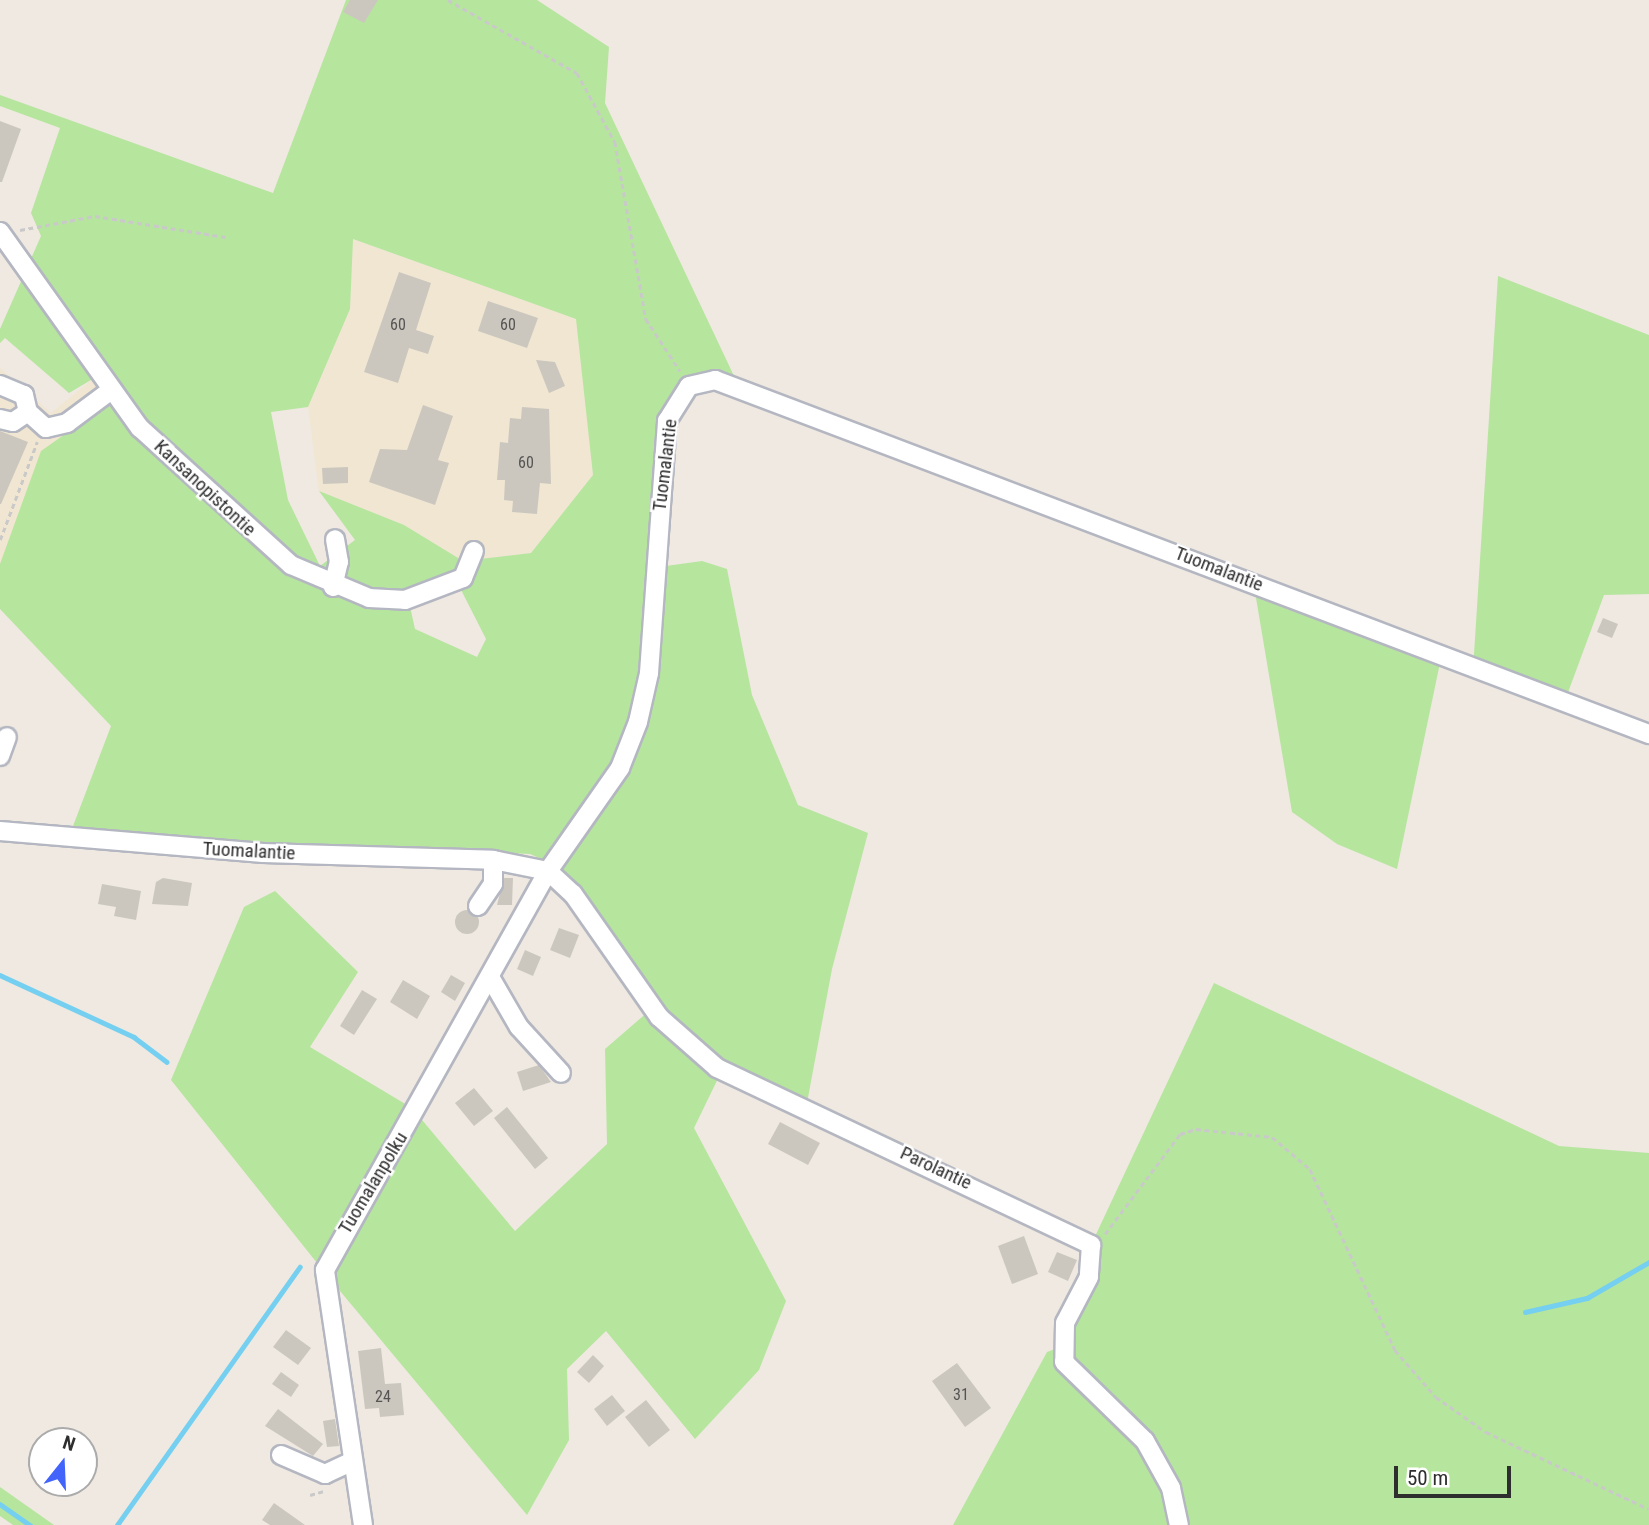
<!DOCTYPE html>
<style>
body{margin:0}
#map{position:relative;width:1649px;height:1525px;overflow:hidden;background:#efe9e1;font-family:"Roboto Condensed",sans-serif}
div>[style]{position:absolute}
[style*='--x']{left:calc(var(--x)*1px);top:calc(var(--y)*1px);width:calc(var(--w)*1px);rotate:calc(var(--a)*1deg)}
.education>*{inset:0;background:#f0e6d1}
.green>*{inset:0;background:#b6e59e}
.stream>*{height:4.5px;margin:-2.25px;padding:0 2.25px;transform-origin:2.25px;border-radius:2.25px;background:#75cff0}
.building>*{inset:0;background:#cbc7bf}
.round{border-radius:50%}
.path>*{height:2.5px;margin-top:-1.25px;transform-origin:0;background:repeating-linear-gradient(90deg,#c9c9c9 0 5px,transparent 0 8.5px)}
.roads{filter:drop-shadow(2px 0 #b4b7c1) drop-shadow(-2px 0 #b4b7c1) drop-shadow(0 2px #b4b7c1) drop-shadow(0 -2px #b4b7c1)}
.minor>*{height:18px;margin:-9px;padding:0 9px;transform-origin:9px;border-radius:9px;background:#fff}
span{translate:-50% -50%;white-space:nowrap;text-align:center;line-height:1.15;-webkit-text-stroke:5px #fff;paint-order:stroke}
.number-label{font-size:16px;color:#555452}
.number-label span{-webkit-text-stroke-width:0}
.street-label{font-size:19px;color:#2e2e2e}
.north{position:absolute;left:28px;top:1427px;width:70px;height:70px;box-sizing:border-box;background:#fff;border:2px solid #ababab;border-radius:50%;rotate:18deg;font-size:19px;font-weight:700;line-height:28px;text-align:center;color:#2e2e2e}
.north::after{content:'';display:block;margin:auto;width:24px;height:32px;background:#4264fb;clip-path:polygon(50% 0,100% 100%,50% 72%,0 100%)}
.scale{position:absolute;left:1394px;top:1466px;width:117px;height:32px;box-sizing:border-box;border:4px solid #2e2e2e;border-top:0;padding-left:9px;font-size:21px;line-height:24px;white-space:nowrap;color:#2e2e2e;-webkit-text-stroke:5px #fff;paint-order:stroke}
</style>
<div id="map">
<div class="education">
<div style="clip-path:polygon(352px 239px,577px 319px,593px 475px,531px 553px,463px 561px,404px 525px,319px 491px,308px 407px,350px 309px)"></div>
<div style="clip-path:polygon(0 368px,51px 413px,95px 377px,113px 401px,0 564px)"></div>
</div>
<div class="green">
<div style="clip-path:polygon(evenodd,346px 0,537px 0,609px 47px,605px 103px,734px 376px,696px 391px,673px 421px,666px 566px,702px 561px,727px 569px,752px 695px,798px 805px,868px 833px,832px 969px,807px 1103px,725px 1064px,694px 1128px,786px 1301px,759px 1370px,695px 1439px,606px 1331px,567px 1369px,569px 1440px,527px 1515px,335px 1285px,373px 1525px,357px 1525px,333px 1283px,171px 1080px,244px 907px,275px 891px,358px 972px,310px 1047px,412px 1108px,515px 1231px,607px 1144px,605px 1049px,657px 1004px,562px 868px,530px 854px,70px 834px,111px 726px,0 609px,0 564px,41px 451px,112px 401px,96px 377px,69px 393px,5px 338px,0 343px,0 329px,41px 236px,31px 213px,60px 128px,0 106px,0 95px,273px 193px,346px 0,353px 239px,576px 319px,593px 475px,531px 553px,463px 561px,404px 525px,319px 491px,355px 540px,320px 566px,288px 500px,271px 412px,308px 407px,350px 309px,353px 239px,346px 0,455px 578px,486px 639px,477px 657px,415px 629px,407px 593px,455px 578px)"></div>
<div style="clip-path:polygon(1498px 276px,1649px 335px,1649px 594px,1604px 595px,1563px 706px,1473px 670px)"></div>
<div style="clip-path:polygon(1254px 586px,1441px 658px,1397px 869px,1337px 844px,1292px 812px)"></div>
<div style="clip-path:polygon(1214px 983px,1559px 1146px,1649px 1153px,1649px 1525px,953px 1525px,1047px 1352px,1063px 1346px,1091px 1245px)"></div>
<div style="clip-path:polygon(0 1487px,54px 1525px,13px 1525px,0 1516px)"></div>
</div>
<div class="stream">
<div style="--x:0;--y:975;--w:148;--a:24.8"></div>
<div style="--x:134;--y:1037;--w:41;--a:37.1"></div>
<div style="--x:1525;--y:1312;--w:64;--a:-12.7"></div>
<div style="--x:1587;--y:1298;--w:72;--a:-30.1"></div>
<div style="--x:0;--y:1504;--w:37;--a:35"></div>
<div style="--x:117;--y:1525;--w:316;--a:-54.7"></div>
</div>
<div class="building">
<div style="clip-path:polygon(350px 0,378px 0,364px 23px,343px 12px)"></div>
<div style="clip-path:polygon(0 121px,21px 129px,2px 182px,0 182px)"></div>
<div style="clip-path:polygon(399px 272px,431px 283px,416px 330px,434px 336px,428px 354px,409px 348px,398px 383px,364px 372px)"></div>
<div style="clip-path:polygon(488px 301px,538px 318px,527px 348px,478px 331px)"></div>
<div style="clip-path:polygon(536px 360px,555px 362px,565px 386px,549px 393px)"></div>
<div style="clip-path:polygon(423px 405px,453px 416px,438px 460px,449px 463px,435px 505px,369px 482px,380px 449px,407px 450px)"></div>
<div style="clip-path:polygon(522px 407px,549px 409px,551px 484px,540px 483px,537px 514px,512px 512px,513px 501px,504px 500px,505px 480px,497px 480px,500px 442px,508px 443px,510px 418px,521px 419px)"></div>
<div style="clip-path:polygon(0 431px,28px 442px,1px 504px,0 504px)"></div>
<div style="clip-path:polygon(348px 467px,348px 483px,323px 484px,322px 468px)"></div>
<div style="clip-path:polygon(1603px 618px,1618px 624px,1612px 638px,1597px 632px)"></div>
<div style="clip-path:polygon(163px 878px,192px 883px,188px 906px,152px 904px,156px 882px)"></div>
<div style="clip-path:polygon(504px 878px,513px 878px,512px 905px,497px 905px)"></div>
<div style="clip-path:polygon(102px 884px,141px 891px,136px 920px,114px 916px,116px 907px,98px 904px)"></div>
<div class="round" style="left:455px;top:910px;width:24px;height:24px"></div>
<div style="clip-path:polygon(559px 928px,579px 935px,570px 958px,550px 950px)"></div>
<div style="clip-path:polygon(525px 950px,541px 957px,533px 976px,517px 969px)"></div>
<div style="clip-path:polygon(451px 975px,465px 983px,455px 1001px,441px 992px)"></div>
<div style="clip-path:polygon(403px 980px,430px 996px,417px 1019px,390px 1002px)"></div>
<div style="clip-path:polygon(362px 990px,377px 999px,354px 1035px,340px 1026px)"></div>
<div style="clip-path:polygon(539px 1065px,551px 1082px,523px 1091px,517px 1072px)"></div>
<div style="clip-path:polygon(474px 1088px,493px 1111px,474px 1126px,455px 1103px)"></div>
<div style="clip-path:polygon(507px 1107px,548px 1158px,535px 1169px,494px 1118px)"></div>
<div style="clip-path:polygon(780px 1122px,820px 1143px,808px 1165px,768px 1144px)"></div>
<div style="clip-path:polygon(1024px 1236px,1038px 1274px,1012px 1284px,998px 1246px)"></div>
<div style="clip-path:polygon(1057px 1252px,1077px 1260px,1068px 1281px,1048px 1272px)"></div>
<div style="clip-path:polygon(286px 1330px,311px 1348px,298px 1365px,273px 1347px)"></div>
<div style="clip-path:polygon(381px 1348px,385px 1384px,401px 1383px,404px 1415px,380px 1417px,379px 1408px,365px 1409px,358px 1351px)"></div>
<div style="clip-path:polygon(593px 1355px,604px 1366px,589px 1383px,577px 1372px)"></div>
<div style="clip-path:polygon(957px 1363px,991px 1408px,965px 1427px,932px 1381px)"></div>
<div style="clip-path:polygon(281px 1372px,299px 1385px,291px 1397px,272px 1384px)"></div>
<div style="clip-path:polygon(612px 1395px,625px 1411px,607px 1426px,594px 1409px)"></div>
<div style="clip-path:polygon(646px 1400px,670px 1430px,649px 1447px,625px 1417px)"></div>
<div style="clip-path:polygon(278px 1409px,323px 1444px,313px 1456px,265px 1426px)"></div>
<div style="clip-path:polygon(335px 1419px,339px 1446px,327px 1447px,323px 1421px)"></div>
<div style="clip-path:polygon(274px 1503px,305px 1525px,270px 1525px,262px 1520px)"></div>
</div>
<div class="path">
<div style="--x:448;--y:0;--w:148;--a:29.5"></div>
<div style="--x:577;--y:73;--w:79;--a:61.2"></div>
<div style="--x:615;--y:142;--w:180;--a:80.1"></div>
<div style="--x:646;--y:319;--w:62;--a:56.8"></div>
<div style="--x:20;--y:230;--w:76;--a:-10.6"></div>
<div style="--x:95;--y:216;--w:132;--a:9.2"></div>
<div style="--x:0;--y:540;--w:105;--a:-69.3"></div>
<div style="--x:1105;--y:1234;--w:125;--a:-53.1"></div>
<div style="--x:1180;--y:1134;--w:17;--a:-17"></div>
<div style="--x:1196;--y:1129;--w:76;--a:6"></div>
<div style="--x:1272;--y:1137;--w:50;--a:40.1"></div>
<div style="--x:1310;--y:1169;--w:200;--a:64.8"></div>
<div style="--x:1395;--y:1350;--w:62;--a:48.9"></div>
<div style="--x:1436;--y:1397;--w:61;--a:35"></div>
<div style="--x:1486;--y:1432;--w:180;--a:25.3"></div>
<div style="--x:310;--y:1495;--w:15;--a:-16"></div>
</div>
<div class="roads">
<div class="minor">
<div style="--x:0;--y:232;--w:241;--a:54.5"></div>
<div style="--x:140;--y:428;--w:204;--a:42.2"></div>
<div style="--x:291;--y:565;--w:85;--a:22.9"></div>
<div style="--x:369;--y:598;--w:36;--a:3"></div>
<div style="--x:405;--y:600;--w:62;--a:-20.8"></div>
<div style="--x:463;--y:578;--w:29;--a:-68"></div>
<div style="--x:0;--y:385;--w:26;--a:23"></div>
<div style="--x:24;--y:395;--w:17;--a:77"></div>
<div style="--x:28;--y:412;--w:24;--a:42"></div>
<div style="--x:46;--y:428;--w:22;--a:-13"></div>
<div style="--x:67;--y:423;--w:54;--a:-36.7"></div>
<div style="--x:0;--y:419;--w:13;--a:13"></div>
<div style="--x:13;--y:422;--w:18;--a:-34"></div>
<div style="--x:333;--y:587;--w:26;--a:-77"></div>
<div style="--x:339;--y:562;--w:23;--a:-100"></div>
<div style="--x:0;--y:756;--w:20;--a:-70"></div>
<div style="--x:0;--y:831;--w:264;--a:4.8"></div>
<div style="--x:263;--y:853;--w:230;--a:1.7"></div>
<div style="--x:493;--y:860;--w:56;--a:11.3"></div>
<div style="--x:548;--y:871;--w:126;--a:-55"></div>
<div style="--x:620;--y:768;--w:49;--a:-68.6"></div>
<div style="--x:638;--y:722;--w:50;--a:-77.3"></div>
<div style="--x:649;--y:673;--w:253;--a:-85.9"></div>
<div style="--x:667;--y:421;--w:41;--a:-57.8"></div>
<div style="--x:689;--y:386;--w:27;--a:-13"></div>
<div style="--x:715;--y:380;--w:999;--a:20.76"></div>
<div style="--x:478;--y:906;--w:27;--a:-56"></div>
<div style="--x:493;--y:884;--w:24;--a:-90"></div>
<div style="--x:490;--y:977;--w:58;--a:59.9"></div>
<div style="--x:519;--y:1027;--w:62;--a:47.6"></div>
<div style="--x:281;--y:1455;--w:48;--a:23.4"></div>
<div style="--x:325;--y:1474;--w:29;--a:-25"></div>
<div style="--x:363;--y:1525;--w:258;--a:-98.5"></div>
<div style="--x:325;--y:1270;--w:457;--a:-60.8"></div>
<div style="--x:548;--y:871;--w:34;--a:43"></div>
<div style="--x:573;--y:894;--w:150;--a:55"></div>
<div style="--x:659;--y:1017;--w:77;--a:41.3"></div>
<div style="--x:717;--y:1068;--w:414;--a:25.3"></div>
<div style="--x:1091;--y:1245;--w:32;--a:94"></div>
<div style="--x:1089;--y:1277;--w:52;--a:117.6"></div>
<div style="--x:1065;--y:1323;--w:39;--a:91"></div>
<div style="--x:1064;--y:1362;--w:113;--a:44.3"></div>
<div style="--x:1145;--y:1441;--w:54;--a:61"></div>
<div style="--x:1171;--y:1488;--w:38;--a:78"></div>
</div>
</div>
<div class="number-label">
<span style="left:398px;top:325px">60</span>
<span style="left:508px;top:325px">60</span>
<span style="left:526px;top:463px">60</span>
<span style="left:961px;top:1395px">31</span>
<span style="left:383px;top:1397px">24</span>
</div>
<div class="street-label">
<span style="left:665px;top:465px;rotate:-83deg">Tuomalantie</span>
<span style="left:205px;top:488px;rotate:43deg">Kansanopistontie</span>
<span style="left:1219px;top:569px;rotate:21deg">Tuomalantie</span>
<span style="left:249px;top:851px;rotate:3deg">Tuomalantie</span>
<span style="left:936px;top:1168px;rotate:25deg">Parolantie</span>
<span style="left:373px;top:1183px;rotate:-59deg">Tuomalanpolku</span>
</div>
<div class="north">N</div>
<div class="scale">50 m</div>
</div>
